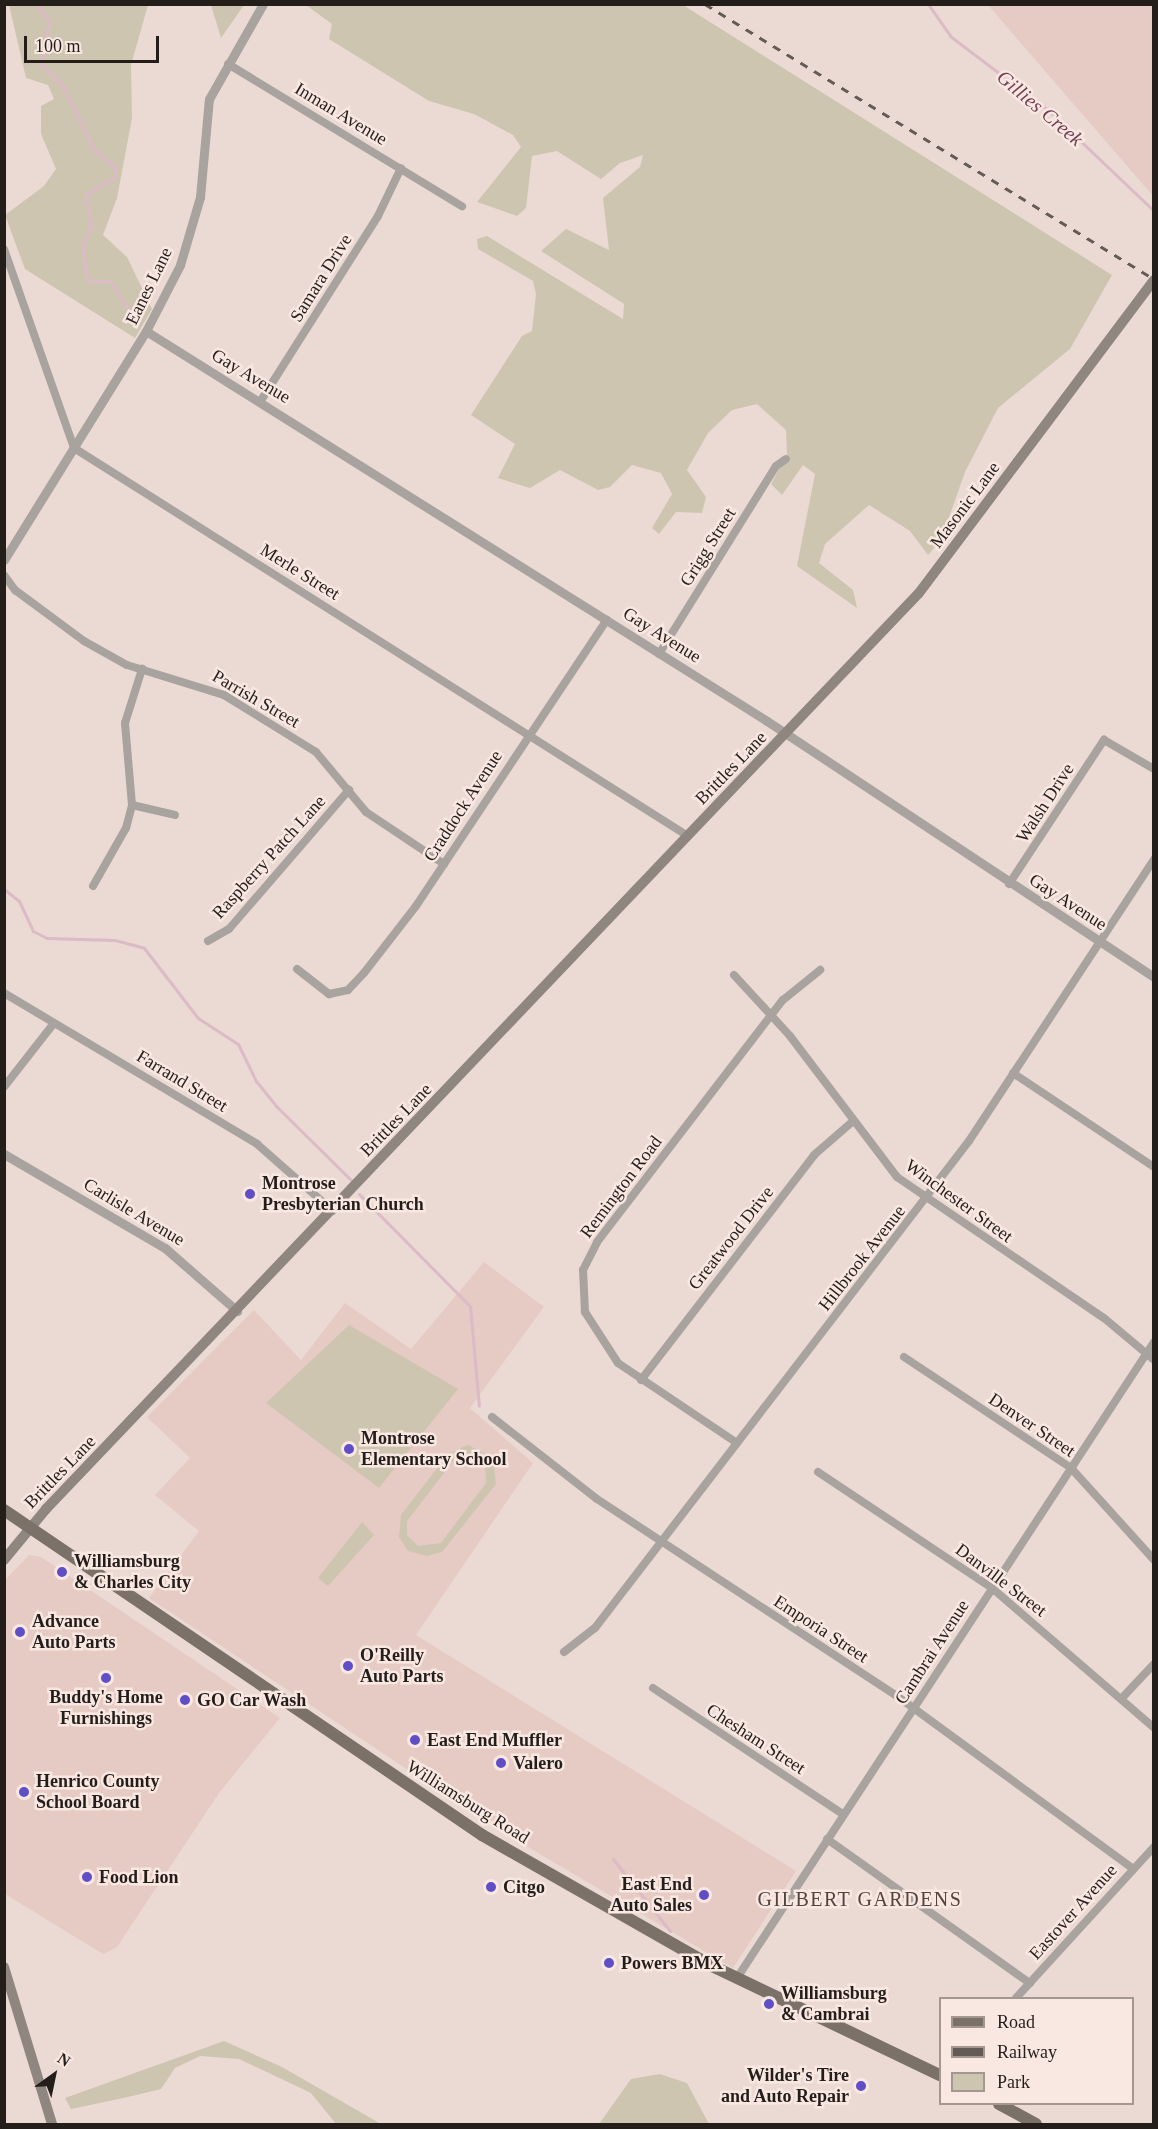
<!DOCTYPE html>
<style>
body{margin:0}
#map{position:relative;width:1158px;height:2129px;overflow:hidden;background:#ebdad3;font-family:"Times New Roman",serif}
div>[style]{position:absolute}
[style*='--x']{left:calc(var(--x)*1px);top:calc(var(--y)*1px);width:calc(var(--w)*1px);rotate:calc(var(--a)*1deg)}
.built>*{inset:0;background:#e5cbc3}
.green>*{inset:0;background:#cec5b0}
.stream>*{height:3px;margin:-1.5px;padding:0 1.5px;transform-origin:1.5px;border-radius:1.5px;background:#dcbac6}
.minor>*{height:8px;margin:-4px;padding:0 4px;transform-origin:4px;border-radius:4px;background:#a8a39e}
.tertiary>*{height:9px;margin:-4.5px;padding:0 4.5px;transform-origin:4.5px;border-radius:4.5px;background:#a8a39e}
.secondary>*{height:10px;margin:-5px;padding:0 5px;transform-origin:5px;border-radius:5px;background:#8e867f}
.primary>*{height:12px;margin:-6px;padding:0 6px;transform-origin:6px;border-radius:6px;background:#7b7169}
.rail>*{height:3px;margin-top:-1.5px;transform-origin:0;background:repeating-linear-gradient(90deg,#645a56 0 8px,transparent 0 16px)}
.dots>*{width:16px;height:16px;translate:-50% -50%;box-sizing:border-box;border:3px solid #f9e7e1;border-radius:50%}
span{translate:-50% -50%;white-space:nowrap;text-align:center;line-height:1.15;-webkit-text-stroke:5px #f9e7e1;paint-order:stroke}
.street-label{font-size:18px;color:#241e1b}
.poi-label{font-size:18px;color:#241e1b;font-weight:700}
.left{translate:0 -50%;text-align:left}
.right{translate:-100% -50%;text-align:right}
.water-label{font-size:20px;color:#724155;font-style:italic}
.neighbourhood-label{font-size:20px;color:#51433e;letter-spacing:1.5px}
.frame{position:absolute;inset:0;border:6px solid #241e1b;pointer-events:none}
.legend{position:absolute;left:939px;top:1997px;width:195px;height:108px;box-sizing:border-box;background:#f9e7e1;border:2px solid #a49792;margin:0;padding:8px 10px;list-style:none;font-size:18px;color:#241e1b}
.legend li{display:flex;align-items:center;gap:12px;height:30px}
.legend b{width:30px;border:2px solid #a49792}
.north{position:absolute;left:24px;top:2045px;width:60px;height:60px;-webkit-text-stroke:4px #f9e7e1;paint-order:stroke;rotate:33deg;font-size:16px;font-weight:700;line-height:24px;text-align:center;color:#241e1b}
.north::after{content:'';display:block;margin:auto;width:21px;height:27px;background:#241e1b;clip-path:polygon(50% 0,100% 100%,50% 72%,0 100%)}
.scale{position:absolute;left:24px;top:36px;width:135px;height:27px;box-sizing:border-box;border:3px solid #241e1b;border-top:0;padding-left:8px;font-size:18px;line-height:21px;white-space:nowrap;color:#241e1b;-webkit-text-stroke:4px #f9e7e1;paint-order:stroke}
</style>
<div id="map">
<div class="built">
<div style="clip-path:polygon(988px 5px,1153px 5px,1153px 196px)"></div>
<div style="clip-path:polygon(484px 1262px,544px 1307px,470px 1408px,533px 1463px,416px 1635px,796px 1871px,733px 1968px,494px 1827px,149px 1598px,199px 1531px,155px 1495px,190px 1458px,147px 1417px,254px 1310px,301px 1360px,345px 1303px,411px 1349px)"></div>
<div style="clip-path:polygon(29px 1555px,41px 1557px,280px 1718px,219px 1793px,117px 1947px,103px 1954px,5px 1894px,5px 1580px)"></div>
</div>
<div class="green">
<div style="clip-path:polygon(9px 5px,148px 5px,131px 65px,132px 118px,117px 198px,103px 235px,127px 257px,152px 309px,135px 338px,25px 269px,5px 215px,44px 186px,56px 169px,41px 134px,41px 106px,54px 99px,48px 85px,26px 78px)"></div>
<div style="clip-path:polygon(211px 5px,244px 5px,221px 38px)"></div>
<div style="clip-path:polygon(306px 5px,683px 5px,1112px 275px,1070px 349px,998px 408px,965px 472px,941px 540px,928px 555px,910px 531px,869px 505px,825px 544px,819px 563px,853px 590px,857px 608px,797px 566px,815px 474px,803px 465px,782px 495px,771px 484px,787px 454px,786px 430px,757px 404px,732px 410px,708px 433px,687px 470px,706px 497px,702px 513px,676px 512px,659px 534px,652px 528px,672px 494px,661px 473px,632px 465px,610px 487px,598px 490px,560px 470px,530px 488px,498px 478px,515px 444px,471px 415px,522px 336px,532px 331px,536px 294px,533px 281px,478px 249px,477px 239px,487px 236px,623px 319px,624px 304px,541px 251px,566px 229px,609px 250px,603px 198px,640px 167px,643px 155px,620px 163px,601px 179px,557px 151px,532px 156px,526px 208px,517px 216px,477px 202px,521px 147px,513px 135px,474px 114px,429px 101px,329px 39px,332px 24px)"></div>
<div style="clip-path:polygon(349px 1325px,458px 1389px,379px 1488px,266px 1403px)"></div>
<div style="clip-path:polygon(evenodd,468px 1445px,493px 1458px,496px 1484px,442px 1552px,427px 1556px,408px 1551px,399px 1537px,401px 1515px,448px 1454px,468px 1445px,467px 1455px,485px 1463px,486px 1483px,441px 1543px,418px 1546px,407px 1535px,407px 1521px,454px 1460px,467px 1455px)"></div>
<div style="clip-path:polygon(362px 1522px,374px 1535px,328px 1586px,318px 1578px)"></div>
<div style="clip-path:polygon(224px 2041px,282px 2067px,381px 2124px,336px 2124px,311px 2093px,239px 2059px,200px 2056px,175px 2068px,161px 2089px,128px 2097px,71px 2109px,65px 2098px)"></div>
<div style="clip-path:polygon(660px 2074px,687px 2083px,709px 2124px,599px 2124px,631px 2079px)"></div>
</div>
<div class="stream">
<div style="--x:36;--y:4;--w:21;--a:53"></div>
<div style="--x:49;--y:21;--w:44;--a:100.5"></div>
<div style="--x:41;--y:64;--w:31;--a:45"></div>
<div style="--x:63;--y:86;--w:71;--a:64.2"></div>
<div style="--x:94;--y:150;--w:27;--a:39"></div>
<div style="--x:115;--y:167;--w:10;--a:84"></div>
<div style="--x:116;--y:177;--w:34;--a:150"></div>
<div style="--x:86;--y:194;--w:33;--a:81"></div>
<div style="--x:91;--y:227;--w:21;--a:115"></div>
<div style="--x:82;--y:246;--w:36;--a:80"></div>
<div style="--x:88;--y:281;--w:22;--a:0"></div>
<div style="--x:110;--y:281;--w:44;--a:57"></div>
<div style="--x:928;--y:4;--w:39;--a:55"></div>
<div style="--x:950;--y:36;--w:124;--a:37.1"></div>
<div style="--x:1049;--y:111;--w:145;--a:43.6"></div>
<div style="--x:4;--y:889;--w:19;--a:39"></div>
<div style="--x:19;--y:901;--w:33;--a:65"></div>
<div style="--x:33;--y:931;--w:16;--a:27"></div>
<div style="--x:47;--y:938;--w:68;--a:1.7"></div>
<div style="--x:115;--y:940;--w:30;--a:15"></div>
<div style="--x:144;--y:948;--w:88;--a:52.4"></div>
<div style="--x:198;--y:1018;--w:48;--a:33"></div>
<div style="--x:238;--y:1044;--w:41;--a:64.1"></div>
<div style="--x:256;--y:1081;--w:32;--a:51"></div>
<div style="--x:276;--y:1106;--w:105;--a:44.6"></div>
<div style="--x:359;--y:1194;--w:158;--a:45.3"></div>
<div style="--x:470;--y:1306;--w:100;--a:84.9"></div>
<div style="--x:613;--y:1859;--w:92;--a:51.6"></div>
</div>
<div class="minor">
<div style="--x:228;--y:64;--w:274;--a:31.3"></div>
<div style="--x:4;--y:249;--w:211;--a:70.6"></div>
<div style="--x:74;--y:448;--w:726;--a:32.29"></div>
<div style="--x:260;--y:402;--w:220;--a:-57.6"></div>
<div style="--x:378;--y:216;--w:53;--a:-64.4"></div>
<div style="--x:4;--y:575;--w:19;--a:54"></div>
<div style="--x:15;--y:590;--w:86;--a:36.5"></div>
<div style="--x:84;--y:641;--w:49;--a:29.2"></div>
<div style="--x:127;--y:665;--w:102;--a:17.2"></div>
<div style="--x:224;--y:695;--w:108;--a:31.8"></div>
<div style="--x:316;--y:752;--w:78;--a:50.2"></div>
<div style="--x:366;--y:812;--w:94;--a:33.7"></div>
<div style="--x:659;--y:654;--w:221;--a:-58.1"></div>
<div style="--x:776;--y:466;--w:12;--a:-35"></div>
<div style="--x:132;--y:805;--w:44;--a:13.1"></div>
<div style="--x:1009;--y:884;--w:173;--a:-56.6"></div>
<div style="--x:1104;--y:740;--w:58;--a:30.1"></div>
<div style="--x:93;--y:886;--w:67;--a:-60.4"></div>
<div style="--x:126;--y:828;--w:24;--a:-75"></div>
<div style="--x:132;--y:805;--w:82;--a:-94.9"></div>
<div style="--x:125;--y:723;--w:57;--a:-72.5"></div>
<div style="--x:208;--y:941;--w:24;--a:-30"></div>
<div style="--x:229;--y:929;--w:184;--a:-49.2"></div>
<div style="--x:297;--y:969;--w:41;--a:38"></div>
<div style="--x:329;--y:994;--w:19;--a:-12"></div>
<div style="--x:348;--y:990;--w:23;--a:-47"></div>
<div style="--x:364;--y:973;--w:85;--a:-52.2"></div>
<div style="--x:416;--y:906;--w:344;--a:-56.3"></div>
<div style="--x:734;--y:975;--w:83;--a:47.4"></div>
<div style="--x:790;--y:1036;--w:177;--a:52.8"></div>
<div style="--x:897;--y:1177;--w:250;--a:34.3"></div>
<div style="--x:1104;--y:1318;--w:65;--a:40"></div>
<div style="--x:4;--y:993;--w:295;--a:30.8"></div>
<div style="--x:257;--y:1144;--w:101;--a:41.4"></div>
<div style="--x:1013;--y:1073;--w:169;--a:33.7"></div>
<div style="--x:4;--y:1087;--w:81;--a:-52"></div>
<div style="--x:904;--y:1357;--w:201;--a:33.6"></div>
<div style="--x:1071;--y:1468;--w:124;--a:47.9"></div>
<div style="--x:641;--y:1380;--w:284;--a:-52.4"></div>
<div style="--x:814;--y:1155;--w:50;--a:-41"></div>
<div style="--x:492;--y:1417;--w:133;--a:38"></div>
<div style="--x:597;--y:1499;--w:359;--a:33.3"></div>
<div style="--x:897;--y:1696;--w:293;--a:36.2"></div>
<div style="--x:737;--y:1443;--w:143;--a:-146.1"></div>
<div style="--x:618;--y:1363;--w:61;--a:-122.9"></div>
<div style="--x:585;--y:1312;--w:42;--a:-92.7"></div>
<div style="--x:583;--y:1270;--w:31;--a:-63"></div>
<div style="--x:597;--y:1242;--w:305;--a:-52.5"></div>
<div style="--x:783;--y:1000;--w:48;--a:-39"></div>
<div style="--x:818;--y:1472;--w:209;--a:33.7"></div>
<div style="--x:992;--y:1588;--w:214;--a:40.8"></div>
<div style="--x:564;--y:1652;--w:39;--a:-38"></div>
<div style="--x:595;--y:1628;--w:614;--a:-52.48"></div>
<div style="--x:969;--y:1141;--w:337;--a:-56.7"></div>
<div style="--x:653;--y:1688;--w:228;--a:33.6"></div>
<div style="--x:1121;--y:1699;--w:48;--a:-46.7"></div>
<div style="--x:827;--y:1839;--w:249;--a:35.4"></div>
<div style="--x:737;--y:1978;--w:761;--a:-56.75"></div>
<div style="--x:1016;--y:1998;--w:205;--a:-47.6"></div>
</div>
<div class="tertiary">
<div style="--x:146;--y:331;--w:733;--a:32.13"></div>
<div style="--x:767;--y:721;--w:464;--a:33.5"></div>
<div style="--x:4;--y:560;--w:269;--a:-58.2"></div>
<div style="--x:146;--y:331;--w:74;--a:-62.7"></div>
<div style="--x:180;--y:265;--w:71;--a:-73.6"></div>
<div style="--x:200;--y:197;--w:98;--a:-84.8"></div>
<div style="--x:209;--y:99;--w:109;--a:-60.4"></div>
<div style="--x:4;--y:1154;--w:186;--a:30.3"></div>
<div style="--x:165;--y:1248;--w:96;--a:41.2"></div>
</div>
<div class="secondary">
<div style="--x:4;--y:1560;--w:66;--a:-50.5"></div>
<div style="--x:46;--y:1509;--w:1265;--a:-46.38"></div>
<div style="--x:919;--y:593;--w:391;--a:-53.1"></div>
<div style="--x:4;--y:1967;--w:164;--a:73"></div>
</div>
<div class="primary">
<div style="--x:4;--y:1510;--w:578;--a:34.21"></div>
<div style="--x:482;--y:1835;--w:260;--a:29.7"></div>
<div style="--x:708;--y:1964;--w:257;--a:25.6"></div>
<div style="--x:999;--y:2104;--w:42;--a:28.4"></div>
</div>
<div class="rail">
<div style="--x:705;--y:4;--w:527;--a:31.49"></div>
</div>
<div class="dots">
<div style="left:250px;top:1194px;background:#604ec7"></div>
<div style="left:349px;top:1449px;background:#604ec7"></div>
<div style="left:62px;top:1572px;background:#604ec7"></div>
<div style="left:20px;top:1632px;background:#604ec7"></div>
<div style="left:348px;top:1666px;background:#604ec7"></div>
<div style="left:106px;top:1678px;background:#604ec7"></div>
<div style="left:185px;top:1700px;background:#604ec7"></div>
<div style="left:415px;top:1740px;background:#604ec7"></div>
<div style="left:501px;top:1763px;background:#604ec7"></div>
<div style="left:24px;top:1792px;background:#604ec7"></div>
<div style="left:87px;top:1877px;background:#604ec7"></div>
<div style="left:491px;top:1887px;background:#604ec7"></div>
<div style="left:704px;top:1895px;background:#604ec7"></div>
<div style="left:609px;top:1963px;background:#604ec7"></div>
<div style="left:769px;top:2004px;background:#604ec7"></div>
<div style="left:861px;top:2086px;background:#604ec7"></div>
</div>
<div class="street-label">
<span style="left:341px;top:114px;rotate:31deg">Inman Avenue</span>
<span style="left:321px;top:278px;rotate:-58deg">Samara Drive</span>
<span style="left:149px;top:286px;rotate:-64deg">Eanes Lane</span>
<span style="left:251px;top:376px;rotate:31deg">Gay Avenue</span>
<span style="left:965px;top:505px;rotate:-53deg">Masonic Lane</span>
<span style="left:708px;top:547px;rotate:-58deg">Grigg Street</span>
<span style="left:300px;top:572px;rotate:32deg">Merle Street</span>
<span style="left:662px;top:635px;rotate:32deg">Gay Avenue</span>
<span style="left:256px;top:699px;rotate:30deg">Parrish Street</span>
<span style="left:731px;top:768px;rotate:-46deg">Brittles Lane</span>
<span style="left:1045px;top:803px;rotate:-57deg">Walsh Drive</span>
<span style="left:463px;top:806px;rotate:-57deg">Craddock Avenue</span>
<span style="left:269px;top:857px;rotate:-48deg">Raspberry Patch Lane</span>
<span style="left:1068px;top:902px;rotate:33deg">Gay Avenue</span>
<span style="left:182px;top:1081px;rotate:31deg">Farrand Street</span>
<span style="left:396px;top:1120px;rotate:-46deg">Brittles Lane</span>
<span style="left:621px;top:1187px;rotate:-53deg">Remington Road</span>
<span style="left:959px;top:1201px;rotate:36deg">Winchester Street</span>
<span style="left:134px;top:1212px;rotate:31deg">Carlisle Avenue</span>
<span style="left:731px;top:1238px;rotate:-52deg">Greatwood Drive</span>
<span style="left:862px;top:1258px;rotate:-52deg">Hillbrook Avenue</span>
<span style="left:1032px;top:1425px;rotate:34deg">Denver Street</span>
<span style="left:60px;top:1472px;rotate:-46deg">Brittles Lane</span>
<span style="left:1001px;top:1580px;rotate:37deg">Danville Street</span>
<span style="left:821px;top:1629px;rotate:33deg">Emporia Street</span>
<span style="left:932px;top:1652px;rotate:-57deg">Cambrai Avenue</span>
<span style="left:756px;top:1739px;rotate:33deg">Chesham Street</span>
<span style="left:468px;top:1802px;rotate:32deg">Williamsburg Road</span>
<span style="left:1073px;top:1912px;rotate:-48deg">Eastover Avenue</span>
</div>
<div class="poi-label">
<span class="left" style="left:262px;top:1194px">Montrose<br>Presbyterian Church</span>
<span class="left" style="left:361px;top:1449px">Montrose<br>Elementary School</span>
<span class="left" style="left:74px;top:1572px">Williamsburg<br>&amp; Charles City</span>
<span class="left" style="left:32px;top:1632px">Advance<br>Auto Parts</span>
<span class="left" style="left:360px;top:1666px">O'Reilly<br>Auto Parts</span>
<span style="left:106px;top:1708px">Buddy's Home<br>Furnishings</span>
<span class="left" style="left:197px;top:1700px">GO Car Wash</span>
<span class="left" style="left:427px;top:1740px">East End Muffler</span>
<span class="left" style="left:513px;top:1763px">Valero</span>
<span class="left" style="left:36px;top:1792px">Henrico County<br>School Board</span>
<span class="left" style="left:99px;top:1877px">Food Lion</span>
<span class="right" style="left:692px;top:1895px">East End<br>Auto Sales</span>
<span class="left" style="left:503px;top:1887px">Citgo</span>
<span class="left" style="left:621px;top:1963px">Powers BMX</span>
<span class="left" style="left:781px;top:2004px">Williamsburg<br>&amp; Cambrai</span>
<span class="right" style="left:849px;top:2086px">Wilder's Tire<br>and Auto Repair</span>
</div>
<div class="water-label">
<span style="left:1040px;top:108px;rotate:40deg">Gillies Creek</span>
</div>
<div class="neighbourhood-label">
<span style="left:860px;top:1899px">GILBERT GARDENS</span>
</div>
<div class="frame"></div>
<ul class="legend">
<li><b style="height:8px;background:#7b7169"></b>Road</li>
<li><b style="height:8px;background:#645a56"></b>Railway</li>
<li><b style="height:16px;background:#cec5b0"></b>Park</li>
</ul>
<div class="north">N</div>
<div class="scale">100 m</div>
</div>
